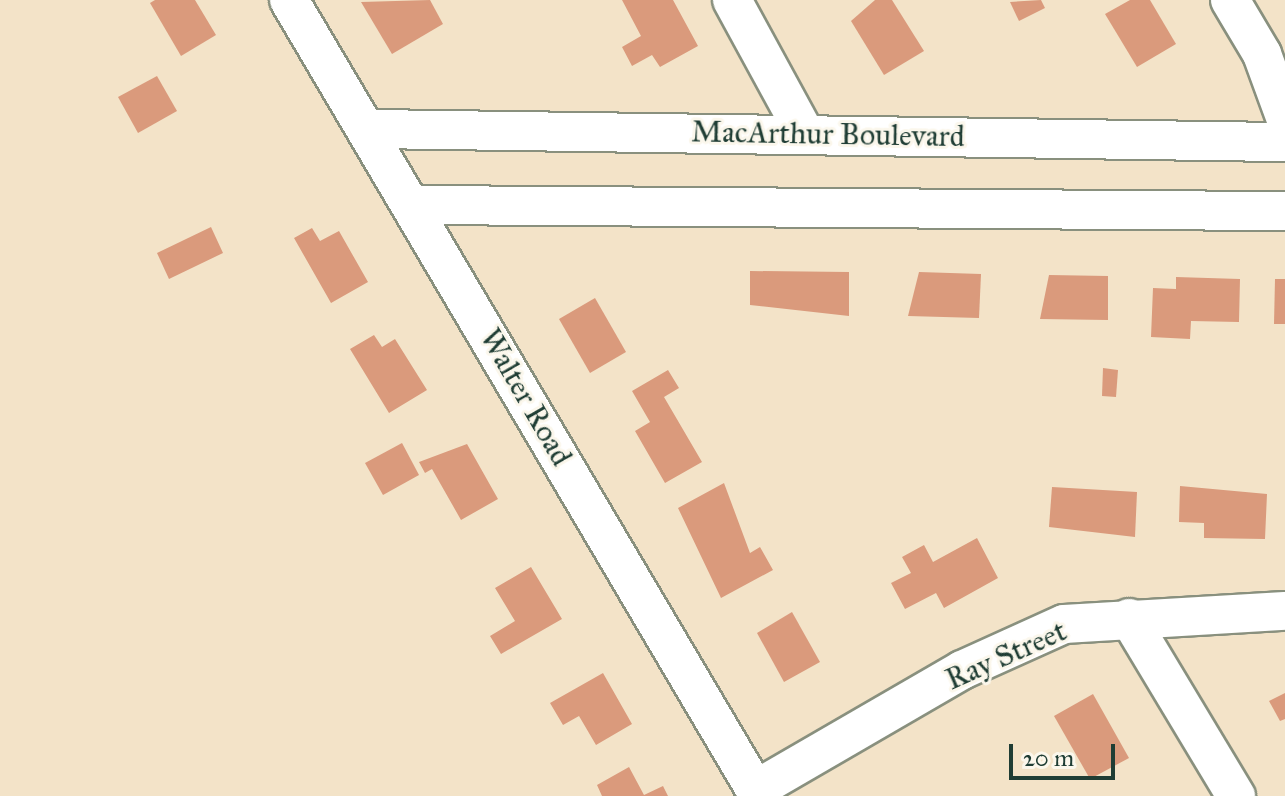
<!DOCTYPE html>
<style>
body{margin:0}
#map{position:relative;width:1285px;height:796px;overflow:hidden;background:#f3e3c8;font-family:"IM FELL Great Primer",serif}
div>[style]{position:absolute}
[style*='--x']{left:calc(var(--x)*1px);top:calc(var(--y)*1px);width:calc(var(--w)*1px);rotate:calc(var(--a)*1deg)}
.building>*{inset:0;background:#da9a7c}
.roads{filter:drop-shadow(2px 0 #89907e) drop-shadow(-2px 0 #89907e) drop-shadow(0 2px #89907e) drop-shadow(0 -2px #89907e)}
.minor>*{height:38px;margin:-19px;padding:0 19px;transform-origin:19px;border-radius:19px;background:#fff}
span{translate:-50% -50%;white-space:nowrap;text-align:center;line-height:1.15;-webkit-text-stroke:6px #fbf7ec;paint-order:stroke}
.street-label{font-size:30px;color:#1f3d34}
.scale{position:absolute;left:1009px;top:744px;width:106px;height:36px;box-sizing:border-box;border:4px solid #1f3d34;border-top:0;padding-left:10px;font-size:24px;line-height:28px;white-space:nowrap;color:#1f3d34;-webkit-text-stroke:6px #fbf7ec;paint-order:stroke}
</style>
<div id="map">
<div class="building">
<div style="clip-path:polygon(155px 0,195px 0,216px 35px,181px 56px,150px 3px)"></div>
<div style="clip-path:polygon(430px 0,443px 24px,392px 54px,361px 2px)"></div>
<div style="clip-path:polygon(622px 0,673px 0,698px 46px,660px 67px,652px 55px,632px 66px,622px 47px,641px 36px)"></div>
<div style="clip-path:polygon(875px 0,892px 0,924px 51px,884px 75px,851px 21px)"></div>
<div style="clip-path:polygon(1041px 0,1045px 8px,1019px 21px,1010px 2px)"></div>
<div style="clip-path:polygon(1130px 0,1150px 0,1176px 44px,1137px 67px,1105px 14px)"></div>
<div style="clip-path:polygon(157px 76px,177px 111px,138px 133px,118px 97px)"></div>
<div style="clip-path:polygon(211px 227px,223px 253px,169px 279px,157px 253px)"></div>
<div style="clip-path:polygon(312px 228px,320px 241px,339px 231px,368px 282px,331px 303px,294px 238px)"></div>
<div style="clip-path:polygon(750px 271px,849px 272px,849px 316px,750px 305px)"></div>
<div style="clip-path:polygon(919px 272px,981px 274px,979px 318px,908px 316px)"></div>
<div style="clip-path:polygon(1049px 275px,1108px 276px,1108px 320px,1040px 319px)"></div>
<div style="clip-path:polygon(1176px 277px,1240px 279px,1239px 322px,1191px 321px,1190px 339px,1151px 337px,1153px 288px,1176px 289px)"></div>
<div style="clip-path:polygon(1275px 279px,1285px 279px,1285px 324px,1274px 324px)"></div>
<div style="clip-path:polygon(595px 298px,626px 352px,590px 373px,559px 319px)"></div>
<div style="clip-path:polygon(374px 335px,382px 347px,395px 339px,427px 390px,389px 413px,350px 349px)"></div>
<div style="clip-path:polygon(1103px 368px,1118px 370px,1116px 397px,1102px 396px)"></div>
<div style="clip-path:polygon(668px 370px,679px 388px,664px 397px,702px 462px,665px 483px,635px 431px,650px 422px,632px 391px)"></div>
<div style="clip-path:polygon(402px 443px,419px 475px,383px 495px,365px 463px)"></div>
<div style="clip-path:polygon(467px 444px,498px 499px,461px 520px,432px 469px,425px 473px,419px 462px)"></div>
<div style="clip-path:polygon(724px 483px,750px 553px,760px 547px,773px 570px,721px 598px,678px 508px)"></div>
<div style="clip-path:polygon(1180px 486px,1267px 494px,1265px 539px,1204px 538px,1204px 523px,1179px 522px)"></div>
<div style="clip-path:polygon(1052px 487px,1137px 492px,1135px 537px,1049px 527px)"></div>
<div style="clip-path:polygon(977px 538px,998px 578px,944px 608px,936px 593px,905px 609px,891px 583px,911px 573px,902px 557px,924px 545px,933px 562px)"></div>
<div style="clip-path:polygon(531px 567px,562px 619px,501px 654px,490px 636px,515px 621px,495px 588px)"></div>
<div style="clip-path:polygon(792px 612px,820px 662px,784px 682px,757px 633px)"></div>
<div style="clip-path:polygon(603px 673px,632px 724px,596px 745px,579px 716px,563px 725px,550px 703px)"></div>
<div style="clip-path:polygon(1285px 693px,1285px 719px,1280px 721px,1269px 701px)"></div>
<div style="clip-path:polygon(1093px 694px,1129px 758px,1090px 779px,1054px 716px)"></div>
<div style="clip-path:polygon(629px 767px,644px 795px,663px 786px,668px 796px,602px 796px,597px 785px)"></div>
</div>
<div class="roads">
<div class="minor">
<div style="--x:289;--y:0;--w:924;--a:59.44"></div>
<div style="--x:732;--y:0;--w:150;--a:61.4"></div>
<div style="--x:1230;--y:0;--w:63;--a:59.3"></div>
<div style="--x:1262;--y:54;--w:67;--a:69.9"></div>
<div style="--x:372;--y:129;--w:913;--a:0.82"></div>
<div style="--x:416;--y:205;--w:869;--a:0.4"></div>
<div style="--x:1129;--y:618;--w:208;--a:59"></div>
<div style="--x:755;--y:790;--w:239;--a:-30.1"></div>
<div style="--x:962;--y:670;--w:112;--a:-24.3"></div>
<div style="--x:1064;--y:624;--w:221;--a:-3.4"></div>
</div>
</div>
<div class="street-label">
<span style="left:828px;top:134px;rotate:1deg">MacArthur Boulevard</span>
<span style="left:526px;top:397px;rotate:60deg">Walter Road</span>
<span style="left:1006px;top:655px;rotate:-24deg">Ray Street</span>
</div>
<div class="scale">20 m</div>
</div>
